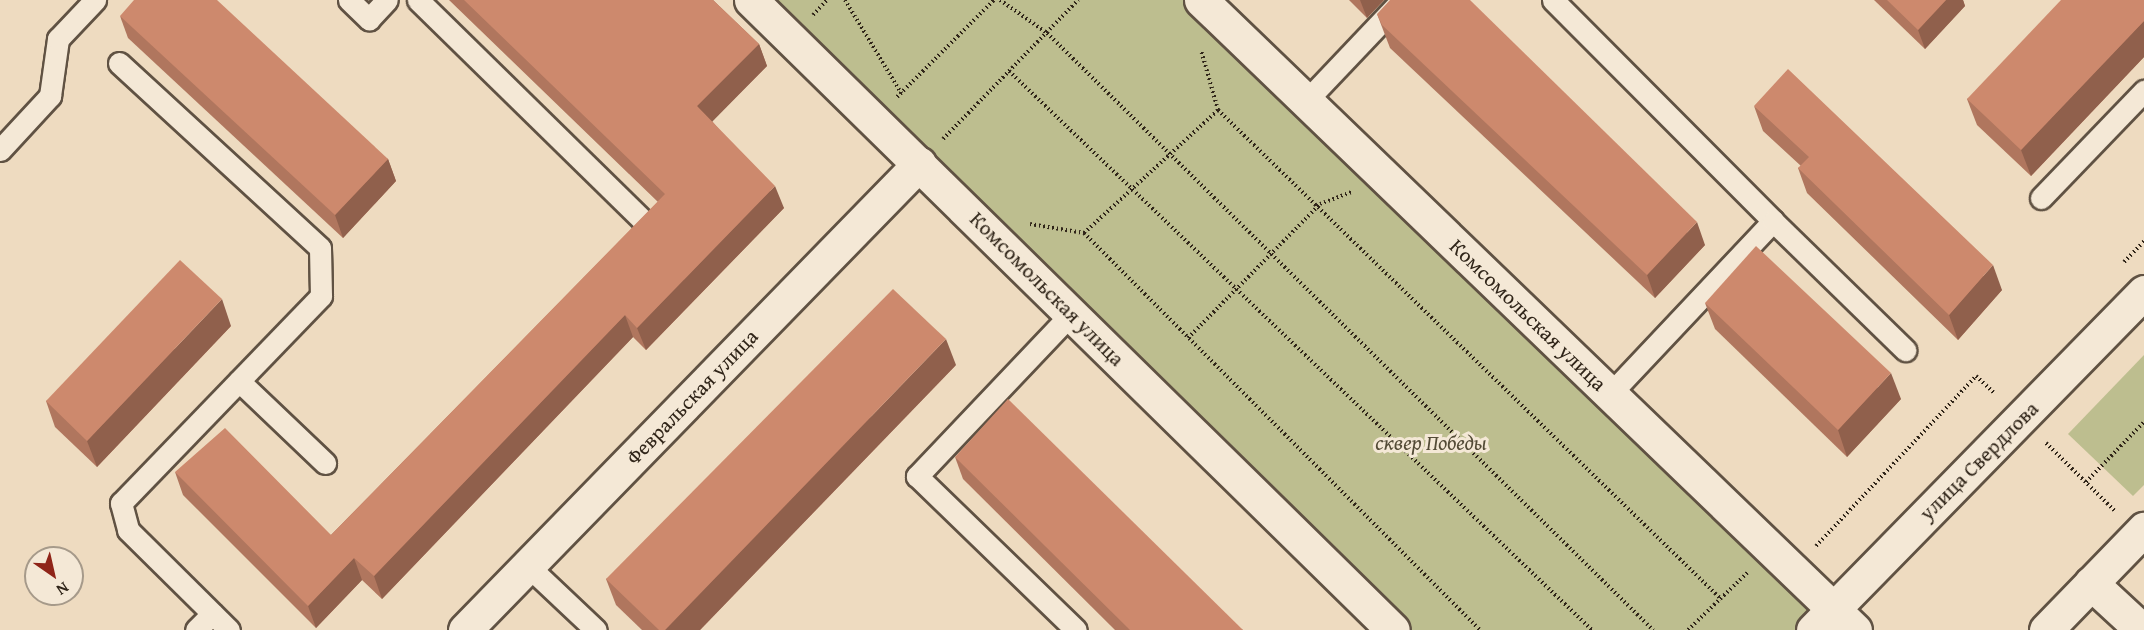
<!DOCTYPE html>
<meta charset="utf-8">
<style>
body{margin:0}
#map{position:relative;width:2144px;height:630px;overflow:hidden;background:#eedbc0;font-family:"Gentium Book Plus",serif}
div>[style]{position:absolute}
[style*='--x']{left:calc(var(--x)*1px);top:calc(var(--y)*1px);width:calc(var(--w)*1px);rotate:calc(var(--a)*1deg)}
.green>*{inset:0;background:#bdbe8f}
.path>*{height:4px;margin-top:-2px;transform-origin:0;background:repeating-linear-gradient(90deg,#302519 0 1.5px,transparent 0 4.5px)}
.roads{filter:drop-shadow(2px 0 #605243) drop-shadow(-2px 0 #605243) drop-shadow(0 2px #605243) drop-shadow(0 -2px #605243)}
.service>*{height:21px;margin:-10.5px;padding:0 10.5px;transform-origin:10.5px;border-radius:10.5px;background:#f4e8d6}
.minor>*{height:33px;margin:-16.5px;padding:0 16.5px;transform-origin:16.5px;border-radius:16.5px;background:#f4e8d6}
.secondary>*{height:33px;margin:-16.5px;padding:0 16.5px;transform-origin:16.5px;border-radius:16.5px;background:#f4e8d6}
.wall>*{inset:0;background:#b0765e}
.shaded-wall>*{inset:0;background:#90604c}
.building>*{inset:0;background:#cd896d}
span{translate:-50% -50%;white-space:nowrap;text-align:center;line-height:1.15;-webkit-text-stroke:6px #f4e8d6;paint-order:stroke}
.street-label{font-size:21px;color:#302519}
.park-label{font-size:21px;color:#534b36;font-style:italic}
.north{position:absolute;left:24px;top:546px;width:60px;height:60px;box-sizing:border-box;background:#f4e8d6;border:2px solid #a69a8a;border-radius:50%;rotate:146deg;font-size:16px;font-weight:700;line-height:24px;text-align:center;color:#302519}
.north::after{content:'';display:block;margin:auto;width:21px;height:27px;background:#8f2418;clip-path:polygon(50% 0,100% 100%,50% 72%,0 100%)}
</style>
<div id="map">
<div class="green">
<div style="clip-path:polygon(751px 0,1201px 0,1833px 609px,1813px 630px,1394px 630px)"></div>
<div style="clip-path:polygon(2144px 355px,2144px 485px,2133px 496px,2068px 434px)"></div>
</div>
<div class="path">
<div style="--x:845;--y:0;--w:109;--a:58.9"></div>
<div style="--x:1000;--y:0;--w:57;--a:35.1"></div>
<div style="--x:1047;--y:33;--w:851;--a:44.57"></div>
<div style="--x:813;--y:15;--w:21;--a:-47"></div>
<div style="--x:1009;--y:71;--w:808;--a:43.8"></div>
<div style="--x:897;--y:97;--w:137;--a:-45"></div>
<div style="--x:1218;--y:110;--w:702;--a:44.19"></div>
<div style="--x:943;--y:139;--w:194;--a:-45.8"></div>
<div style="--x:1030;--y:224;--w:55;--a:9.5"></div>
<div style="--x:1084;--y:233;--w:182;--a:-42.5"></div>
<div style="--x:1218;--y:110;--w:62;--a:-105.8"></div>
<div style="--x:1084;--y:233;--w:561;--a:45.07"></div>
<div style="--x:2124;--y:262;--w:29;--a:-46"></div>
<div style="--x:1188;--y:338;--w:188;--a:-45.4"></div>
<div style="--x:1320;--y:204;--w:34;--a:-21"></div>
<div style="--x:2046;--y:443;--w:97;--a:44.6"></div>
<div style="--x:2086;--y:482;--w:83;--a:-46"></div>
<div style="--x:1816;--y:546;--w:233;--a:-46.7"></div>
<div style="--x:1976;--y:376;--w:26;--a:43"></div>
<div style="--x:1688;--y:630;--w:83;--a:-44"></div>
</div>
<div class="roads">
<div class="service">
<div style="--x:349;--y:0;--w:28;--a:44"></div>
<div style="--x:369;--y:19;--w:26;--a:-47"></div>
<div style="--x:418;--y:0;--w:322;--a:44.4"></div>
<div style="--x:1553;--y:0;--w:312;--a:45.1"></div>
<div style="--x:119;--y:63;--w:273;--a:42.6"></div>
<div style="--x:320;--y:248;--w:48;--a:88.8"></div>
<div style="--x:321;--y:296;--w:288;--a:134"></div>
<div style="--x:121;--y:503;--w:28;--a:75"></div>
<div style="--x:128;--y:530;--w:142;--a:44.7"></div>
<div style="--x:1306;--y:101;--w:139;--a:-46.5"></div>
<div style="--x:0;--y:150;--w:74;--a:-47.2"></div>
<div style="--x:50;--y:96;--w:58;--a:-82"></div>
<div style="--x:58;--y:39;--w:54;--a:-46.5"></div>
<div style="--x:2041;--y:198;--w:149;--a:-46.1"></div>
<div style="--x:1071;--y:314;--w:224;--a:133.5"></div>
<div style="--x:917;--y:476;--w:221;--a:44.1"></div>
<div style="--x:239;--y:381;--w:119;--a:43.6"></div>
<div style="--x:1610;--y:394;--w:238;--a:-46.7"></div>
<div style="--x:1773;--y:221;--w:185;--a:44.3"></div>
<div style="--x:528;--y:566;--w:93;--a:43.3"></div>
<div style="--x:196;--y:630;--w:23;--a:-45"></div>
</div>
<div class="minor">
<div style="--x:2091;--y:583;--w:69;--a:42.7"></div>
<div style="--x:465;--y:630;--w:651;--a:-45.75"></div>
</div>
<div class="secondary">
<div style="--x:751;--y:0;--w:899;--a:44.46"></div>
<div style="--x:1201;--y:0;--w:908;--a:43.93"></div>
<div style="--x:1813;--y:630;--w:473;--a:-45.6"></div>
<div style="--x:2046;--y:630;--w:141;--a:-45.9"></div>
</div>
</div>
<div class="wall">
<div style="clip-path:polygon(449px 0,713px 0,759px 44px,767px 66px,712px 121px,784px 208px,646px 350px,633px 337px,382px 599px,362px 580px,316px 628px,183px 495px,175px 472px,331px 535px,658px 202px)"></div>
<div style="clip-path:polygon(1349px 0,1384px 0,1367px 18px)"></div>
<div style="clip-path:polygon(1874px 0,1963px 0,1965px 6px,1925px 49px)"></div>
<div style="clip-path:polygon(2144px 0,2144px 57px,2031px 176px,1977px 125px,1967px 99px)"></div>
<div style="clip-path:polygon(1377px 14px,1705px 245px,1655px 298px,1390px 48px)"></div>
<div style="clip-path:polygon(120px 16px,388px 159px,396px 181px,343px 238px,128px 38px)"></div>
<div style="clip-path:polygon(1754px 106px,2002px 290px,1958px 340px,1807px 193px,1798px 168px,1801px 166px,1763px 131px)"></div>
<div style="clip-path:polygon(1705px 303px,1901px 399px,1847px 457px,1715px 329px)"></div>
<div style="clip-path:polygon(231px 326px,97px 467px,55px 427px,46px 401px)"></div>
<div style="clip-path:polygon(956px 365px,700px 630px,642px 630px,616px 605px,606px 579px)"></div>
<div style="clip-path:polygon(955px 457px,1243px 630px,1115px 630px,963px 479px)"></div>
</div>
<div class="shaded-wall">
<div style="clip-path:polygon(1360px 0,1384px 0,1367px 18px)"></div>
<div style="clip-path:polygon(1946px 0,1963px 0,1965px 6px,1925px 49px,1918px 30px)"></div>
<div style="clip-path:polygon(2144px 21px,2144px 57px,2031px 176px,2021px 150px)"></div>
<div style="clip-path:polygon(759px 44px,767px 66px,706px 128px,697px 106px)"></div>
<div style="clip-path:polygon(388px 159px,396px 181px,343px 238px,335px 215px)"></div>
<div style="clip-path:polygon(775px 186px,784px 208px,646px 350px,637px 328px)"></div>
<div style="clip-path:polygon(1697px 222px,1705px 245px,1655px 298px,1647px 275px)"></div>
<div style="clip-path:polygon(1993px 265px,2002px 290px,1958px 340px,1949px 315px)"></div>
<div style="clip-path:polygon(222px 299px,231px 326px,97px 467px,87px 441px)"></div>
<div style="clip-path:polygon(625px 315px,633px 337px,382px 599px,374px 576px)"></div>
<div style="clip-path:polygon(946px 339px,956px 365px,700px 630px,665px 630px)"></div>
<div style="clip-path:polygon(1891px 373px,1901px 399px,1847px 457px,1838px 430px)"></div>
<div style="clip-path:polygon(354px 558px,362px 580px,316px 628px,308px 606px)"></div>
</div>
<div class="building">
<div style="clip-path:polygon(134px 0,217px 0,388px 159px,335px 215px,120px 16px)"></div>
<div style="clip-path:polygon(464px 0,713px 0,759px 44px,697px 106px,775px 186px,637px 328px,625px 315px,374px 576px,354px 558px,308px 606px,175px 472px,225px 428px,331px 535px,665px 194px)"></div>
<div style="clip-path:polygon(1390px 0,1470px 0,1697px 222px,1647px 275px,1382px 25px,1377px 14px)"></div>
<div style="clip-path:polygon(1887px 0,1946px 0,1918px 30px)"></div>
<div style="clip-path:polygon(2061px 0,2144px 0,2144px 21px,2021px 150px,1967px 99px)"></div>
<div style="clip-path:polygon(1788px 69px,1993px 265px,1949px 315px,1798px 168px,1809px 157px,1754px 106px)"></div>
<div style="clip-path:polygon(1756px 246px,1891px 373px,1838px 430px,1705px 303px)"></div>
<div style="clip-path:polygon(180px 260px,222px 299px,87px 441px,46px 401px)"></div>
<div style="clip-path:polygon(893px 289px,946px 339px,665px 630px,659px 630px,606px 579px)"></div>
<div style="clip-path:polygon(1008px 399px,1243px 630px,1130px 630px,955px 457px)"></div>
</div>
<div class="street-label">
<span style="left:1047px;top:289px;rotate:45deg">Комсомольская улица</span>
<span style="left:1528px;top:315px;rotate:44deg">Комсомольская улица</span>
<span style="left:692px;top:397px;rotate:-46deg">Февральская улица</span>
<span style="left:1979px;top:461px;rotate:-45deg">улица Свердлова</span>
</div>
<div class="park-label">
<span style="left:1431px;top:443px">сквер Победы</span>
</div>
<div class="north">N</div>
</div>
